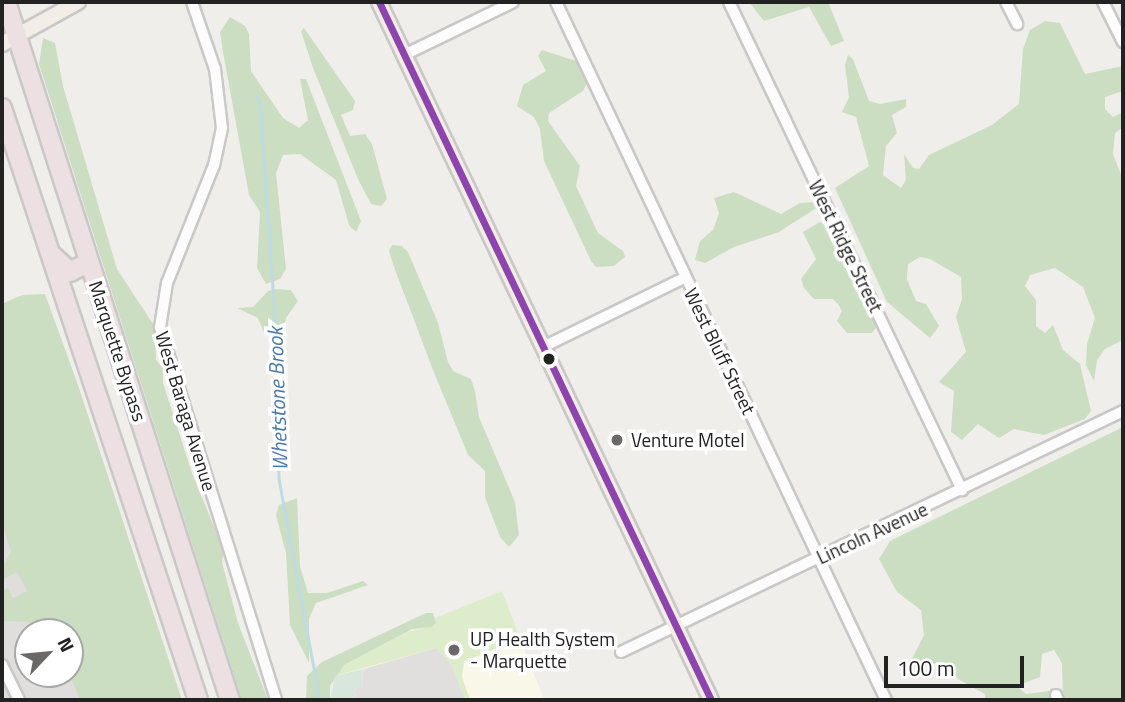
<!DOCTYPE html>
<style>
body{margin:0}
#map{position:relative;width:1125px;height:702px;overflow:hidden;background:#f0eeeb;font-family:"Titillium Web",sans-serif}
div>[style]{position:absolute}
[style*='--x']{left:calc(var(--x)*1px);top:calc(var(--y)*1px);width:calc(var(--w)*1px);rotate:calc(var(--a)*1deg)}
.residential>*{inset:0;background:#dfdedc}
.education>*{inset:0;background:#f8f7e8}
.grass>*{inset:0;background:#ddeccb}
.forest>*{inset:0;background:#cbdec1}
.wetland>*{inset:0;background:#d9e6de}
.parking>*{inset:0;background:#e0dfde}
.stream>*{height:2.5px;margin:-1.25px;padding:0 1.25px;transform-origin:1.25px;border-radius:1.25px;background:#bfdbe3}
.roads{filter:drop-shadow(2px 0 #c9c8c7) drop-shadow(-2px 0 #c9c8c7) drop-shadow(0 2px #c9c8c7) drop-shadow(0 -2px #c9c8c7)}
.minor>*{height:10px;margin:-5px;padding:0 5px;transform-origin:5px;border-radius:5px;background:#fdfcfc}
.major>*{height:14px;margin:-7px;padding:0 7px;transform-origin:7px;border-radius:7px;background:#f3ede7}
.highway>*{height:18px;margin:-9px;padding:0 9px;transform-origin:9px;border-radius:9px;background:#ece0e2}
.bus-1>*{height:7px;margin:-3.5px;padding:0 3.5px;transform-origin:3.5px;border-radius:3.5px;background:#8e44ad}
.dots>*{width:19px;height:19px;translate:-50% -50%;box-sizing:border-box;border:4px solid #fff;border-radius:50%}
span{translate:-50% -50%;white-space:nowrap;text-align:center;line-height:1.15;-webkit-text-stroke:7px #fff;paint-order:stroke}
.street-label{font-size:19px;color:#222}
.poi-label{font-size:19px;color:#222}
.left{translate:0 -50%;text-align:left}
.water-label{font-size:21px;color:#4a7aab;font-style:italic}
.frame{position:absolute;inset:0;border:4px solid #222;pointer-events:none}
.north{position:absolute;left:14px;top:618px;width:70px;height:70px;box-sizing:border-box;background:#fff;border:2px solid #a7a7a7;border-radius:50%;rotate:64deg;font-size:19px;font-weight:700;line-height:28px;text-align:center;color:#222}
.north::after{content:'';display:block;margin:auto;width:24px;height:32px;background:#6a6968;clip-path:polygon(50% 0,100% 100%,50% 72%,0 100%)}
.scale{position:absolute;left:884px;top:656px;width:140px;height:32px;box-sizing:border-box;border:4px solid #222;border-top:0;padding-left:9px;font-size:21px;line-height:24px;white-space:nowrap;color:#222;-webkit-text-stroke:5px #fff;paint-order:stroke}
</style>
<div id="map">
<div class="residential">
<div style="clip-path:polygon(2px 525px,52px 632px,28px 632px,28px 674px,70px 674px,85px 700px,2px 700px)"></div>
</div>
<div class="education">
<div style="clip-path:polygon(503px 595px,544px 700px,330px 700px,335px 676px,350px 665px)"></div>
</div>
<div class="grass">
<div style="clip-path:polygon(502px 591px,521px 640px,464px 661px,462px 677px,470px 700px,461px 699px,451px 664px,436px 648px,335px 676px,344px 665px,407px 632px,425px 628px,436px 623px,435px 618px)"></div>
</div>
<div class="forest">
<div style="clip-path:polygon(749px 2px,828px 2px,844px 41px,831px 46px,809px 7px,764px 21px)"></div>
<div style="clip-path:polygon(230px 17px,245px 26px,249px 34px,251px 71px,283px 118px,299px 128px,308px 120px,300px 79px,306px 79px,361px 221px,356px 232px,349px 225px,336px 180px,300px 154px,283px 155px,276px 173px,286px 269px,280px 279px,266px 284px,257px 268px,260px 212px,249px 195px,223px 52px,220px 32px)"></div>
<div style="clip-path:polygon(1045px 21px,1060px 23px,1085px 74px,1123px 66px,1123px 91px,1105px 97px,1105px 109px,1113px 117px,1123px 112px,1123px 127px,1115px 133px,1113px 154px,1123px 179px,1123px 340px,1105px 349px,1097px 360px,1094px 381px,1086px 365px,1087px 344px,1095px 318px,1083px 287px,1055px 268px,1030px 275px,1025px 286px,1036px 300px,1036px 326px,1045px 333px,1053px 325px,1063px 350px,1080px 364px,1091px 411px,1085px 419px,1044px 435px,1014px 429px,999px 438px,978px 424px,962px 440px,951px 432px,954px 391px,939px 382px,966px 352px,956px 317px,962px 299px,961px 277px,930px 259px,920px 257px,908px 264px,907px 279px,916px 301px,926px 304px,939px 326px,930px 338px,887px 302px,835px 188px,869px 166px,856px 117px,842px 112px,849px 97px,845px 65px,848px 55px,853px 59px,869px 101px,880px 104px,906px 99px,906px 107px,892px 115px,897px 133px,886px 146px,883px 175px,901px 188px,906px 180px,904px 154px,913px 168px,919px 169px,929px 155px,992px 125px,1019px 104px,1023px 49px,1030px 30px)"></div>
<div style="clip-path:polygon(304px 28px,355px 101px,353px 110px,341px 115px,350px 136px,365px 134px,372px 144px,387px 199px,381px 206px,371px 204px,358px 179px,313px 68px,301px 31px)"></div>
<div style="clip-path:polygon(43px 38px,55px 43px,63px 86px,117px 269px,155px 327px,156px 360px,163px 368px,163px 383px,192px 473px,224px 551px,222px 562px,238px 623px,268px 700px,242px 700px,39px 64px)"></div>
<div style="clip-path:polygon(542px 50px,579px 62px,588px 81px,583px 91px,549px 113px,548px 121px,580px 166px,576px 186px,598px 233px,623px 251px,625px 257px,614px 266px,596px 267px,591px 261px,544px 161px,540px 129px,534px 117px,517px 106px,523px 85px,546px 71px,538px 56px)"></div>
<div style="clip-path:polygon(734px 192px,781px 214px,800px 203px,816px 202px,818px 207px,779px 232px,734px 247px,705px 263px,695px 260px,700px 241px,713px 230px,719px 213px,714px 198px)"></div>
<div style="clip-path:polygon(820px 222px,834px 230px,878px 325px,872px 333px,847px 333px,837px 321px,842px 311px,838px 304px,833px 299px,814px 299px,804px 288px,801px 279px,816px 259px,803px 232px)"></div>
<div style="clip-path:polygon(392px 245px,402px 246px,408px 252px,438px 323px,448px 362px,453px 371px,471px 379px,475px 391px,479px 417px,515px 502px,519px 535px,509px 547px,500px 537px,485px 497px,485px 471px,468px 455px,433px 370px,394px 267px,389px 251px)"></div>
<div style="clip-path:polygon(276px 289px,291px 290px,298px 301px,286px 318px,282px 344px,263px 331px,258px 318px,237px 308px,253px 307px,268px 291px)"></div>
<div style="clip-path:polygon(45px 294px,78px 385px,182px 700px,80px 700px,69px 674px,70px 632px,45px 632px,27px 622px,2px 621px,2px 591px,8px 588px,13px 598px,27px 591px,17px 572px,2px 580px,2px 568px,11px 552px,2px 523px,2px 304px,22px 295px)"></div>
<div style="clip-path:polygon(1123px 427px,1123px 700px,1063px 700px,1062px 663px,1054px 650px,1042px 654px,1040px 677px,1017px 686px,1026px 694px,1049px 691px,1053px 700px,985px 700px,985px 694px,958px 679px,941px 662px,916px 667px,911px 661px,924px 635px,921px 610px,897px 592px,879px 559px,890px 541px)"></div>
<div style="clip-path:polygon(297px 498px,300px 566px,308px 593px,327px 593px,363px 581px,368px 585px,316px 603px,309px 619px,309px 663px,290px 625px,286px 553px,276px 515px,279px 505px)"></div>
<div style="clip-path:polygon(426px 613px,433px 613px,436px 623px,432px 627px,412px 629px,344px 665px,330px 686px,330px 700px,306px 700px,307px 676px,322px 662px)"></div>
</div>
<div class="wetland">
<div style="clip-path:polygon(367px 668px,362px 673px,363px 686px,354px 689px,357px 700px,330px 700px,335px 676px)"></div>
</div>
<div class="parking">
<div style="clip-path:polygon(436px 648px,451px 664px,465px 700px,357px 700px,354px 689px,363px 686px,362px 673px,367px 668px)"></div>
</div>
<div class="stream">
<div style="--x:256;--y:95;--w:8;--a:60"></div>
<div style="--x:260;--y:102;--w:259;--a:86"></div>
<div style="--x:278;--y:360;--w:119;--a:89.5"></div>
<div style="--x:279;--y:479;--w:225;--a:79.5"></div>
</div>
<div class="roads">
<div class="minor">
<div style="--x:192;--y:2;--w:71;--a:71.1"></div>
<div style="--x:215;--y:69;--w:59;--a:83.2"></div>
<div style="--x:222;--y:128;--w:38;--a:102"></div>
<div style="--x:214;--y:165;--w:127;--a:111.7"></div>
<div style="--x:167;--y:283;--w:45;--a:99"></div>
<div style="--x:160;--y:327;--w:391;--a:72.7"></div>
<div style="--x:556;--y:2;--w:772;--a:64.7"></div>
<div style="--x:729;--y:2;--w:541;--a:64.48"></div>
<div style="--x:1006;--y:2;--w:25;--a:63"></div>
<div style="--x:1103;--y:2;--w:45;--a:63.4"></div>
<div style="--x:404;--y:55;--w:121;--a:-25.9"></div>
<div style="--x:543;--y:347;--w:157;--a:-26.1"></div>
<div style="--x:621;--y:652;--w:557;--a:-25.64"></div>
<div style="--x:2;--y:665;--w:39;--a:64"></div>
<div style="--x:1056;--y:695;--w:5;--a:68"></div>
</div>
<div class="major">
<div style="--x:379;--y:2;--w:773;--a:64.56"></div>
<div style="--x:2;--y:44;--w:87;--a:-28.9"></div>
</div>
<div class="highway">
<div style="--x:6;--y:2;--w:733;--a:72.21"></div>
<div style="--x:2;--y:108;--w:624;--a:71.68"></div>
<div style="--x:53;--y:256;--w:23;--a:43"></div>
<div style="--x:70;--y:272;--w:21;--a:-28"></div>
</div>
</div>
<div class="bus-1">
<div style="--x:379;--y:2;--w:773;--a:64.56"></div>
</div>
<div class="dots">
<div style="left:549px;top:359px;background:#222"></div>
<div style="left:617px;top:440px;background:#6a6968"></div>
<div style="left:454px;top:650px;background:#6a6968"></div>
</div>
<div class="street-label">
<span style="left:846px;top:246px;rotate:64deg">West Ridge Street</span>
<span style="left:118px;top:351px;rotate:72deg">Marquette Bypass</span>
<span style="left:720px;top:351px;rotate:64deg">West Bluff Street</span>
<span style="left:186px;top:411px;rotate:73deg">West Baraga Avenue</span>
<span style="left:872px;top:533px;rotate:-25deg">Lincoln Avenue</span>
</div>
<div class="poi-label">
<span class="left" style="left:631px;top:440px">Venture Motel</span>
<span class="left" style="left:470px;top:650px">UP Health System<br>- Marquette</span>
</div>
<div class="water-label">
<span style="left:277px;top:399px;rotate:-92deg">Whetstone Brook</span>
</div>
<div class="frame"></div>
<div class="north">N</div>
<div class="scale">100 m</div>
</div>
